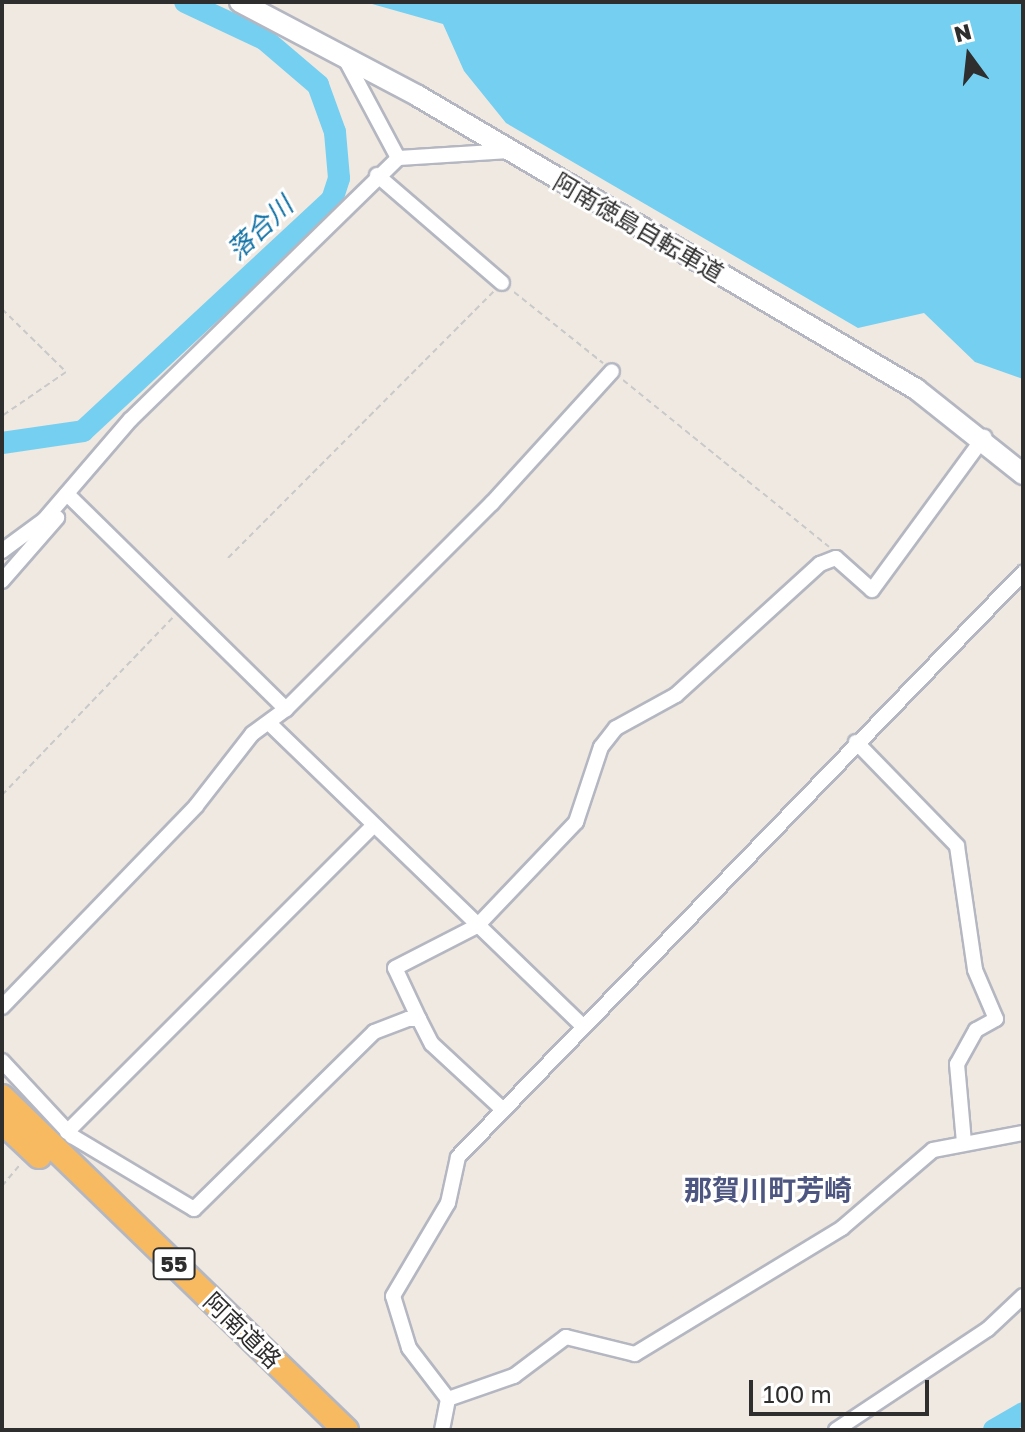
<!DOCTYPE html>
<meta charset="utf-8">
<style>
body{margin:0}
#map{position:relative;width:1025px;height:1432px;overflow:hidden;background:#efe9e1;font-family:"Golos Text","Noto Sans JP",sans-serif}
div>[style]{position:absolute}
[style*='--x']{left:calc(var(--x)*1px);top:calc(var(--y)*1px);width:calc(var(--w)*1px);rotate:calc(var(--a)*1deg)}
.water>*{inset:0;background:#75cff0}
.river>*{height:22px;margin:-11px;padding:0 11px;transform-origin:11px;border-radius:11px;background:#75cff0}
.path>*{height:2px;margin-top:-1px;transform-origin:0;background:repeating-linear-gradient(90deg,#c9c9c9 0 6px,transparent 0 10px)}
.roads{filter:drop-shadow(2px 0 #b4b7c1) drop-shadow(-2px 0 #b4b7c1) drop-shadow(0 2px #b4b7c1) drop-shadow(0 -2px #b4b7c1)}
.minor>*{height:14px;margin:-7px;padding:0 7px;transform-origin:7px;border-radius:7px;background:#fff}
.secondary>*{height:20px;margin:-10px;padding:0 10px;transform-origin:10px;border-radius:10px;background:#fff}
.trunk>*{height:24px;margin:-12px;padding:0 12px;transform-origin:12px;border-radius:12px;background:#f8ba60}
span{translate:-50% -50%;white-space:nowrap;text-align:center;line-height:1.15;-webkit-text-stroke:6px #fff;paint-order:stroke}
.shield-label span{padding:2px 6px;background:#fff;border:2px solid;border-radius:6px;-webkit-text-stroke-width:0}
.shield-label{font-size:22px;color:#2e2e2e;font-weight:700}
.street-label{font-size:24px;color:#2e2e2e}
.water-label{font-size:26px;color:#0d6fa3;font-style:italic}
.quarter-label{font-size:28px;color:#4d5680;font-weight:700}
.frame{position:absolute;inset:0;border:4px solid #2e2e2e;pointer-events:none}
.north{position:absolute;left:929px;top:16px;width:80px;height:80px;-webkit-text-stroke:6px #fff;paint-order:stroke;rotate:345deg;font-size:22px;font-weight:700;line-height:32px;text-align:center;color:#2e2e2e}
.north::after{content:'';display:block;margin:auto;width:28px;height:36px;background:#2e2e2e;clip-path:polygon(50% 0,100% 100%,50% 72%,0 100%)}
.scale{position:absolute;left:749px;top:1380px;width:180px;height:36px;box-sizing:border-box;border:4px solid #2e2e2e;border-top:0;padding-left:10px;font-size:24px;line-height:28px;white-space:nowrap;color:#2e2e2e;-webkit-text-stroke:6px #fff;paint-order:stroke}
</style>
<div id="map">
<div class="water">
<div style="clip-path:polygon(365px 2px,1023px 2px,1023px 379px,975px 362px,924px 313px,858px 328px,506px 123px,464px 71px,443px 24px)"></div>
</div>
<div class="river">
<div style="--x:2;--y:443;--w:82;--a:-8.4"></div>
<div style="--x:83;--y:431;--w:340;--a:-42.9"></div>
<div style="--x:332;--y:200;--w:23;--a:-72"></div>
<div style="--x:339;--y:178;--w:46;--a:-95"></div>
<div style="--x:335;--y:132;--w:50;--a:-109.9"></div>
<div style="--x:318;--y:85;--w:71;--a:-139.6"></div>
<div style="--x:264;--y:39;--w:87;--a:-154.9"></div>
<div style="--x:994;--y:1430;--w:34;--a:-30"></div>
</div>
<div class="path">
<div style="--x:514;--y:292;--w:114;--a:38.6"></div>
<div style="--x:2;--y:309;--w:90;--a:44.5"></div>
<div style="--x:66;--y:372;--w:78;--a:145.5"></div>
<div style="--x:623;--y:380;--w:265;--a:39"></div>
<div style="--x:228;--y:558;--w:377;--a:-45.1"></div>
<div style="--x:2;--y:795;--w:247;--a:-46.1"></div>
<div style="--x:2;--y:1186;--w:30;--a:-50"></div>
</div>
<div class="roads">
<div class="minor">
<div style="--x:342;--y:53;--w:119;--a:61.9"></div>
<div style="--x:377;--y:175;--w:165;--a:40.8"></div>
<div style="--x:67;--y:494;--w:307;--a:44.5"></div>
<div style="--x:2;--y:551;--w:52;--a:-36.4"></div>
<div style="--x:44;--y:520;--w:133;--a:-49.3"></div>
<div style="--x:131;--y:419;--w:373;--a:-44.3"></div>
<div style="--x:398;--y:158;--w:112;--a:-3.6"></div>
<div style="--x:2;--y:581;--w:84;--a:-48.9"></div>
<div style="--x:270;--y:724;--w:434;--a:44"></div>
<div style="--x:856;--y:742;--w:145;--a:45.8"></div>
<div style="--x:957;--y:846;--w:125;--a:81.7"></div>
<div style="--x:975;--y:970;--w:53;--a:66.8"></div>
<div style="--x:996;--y:1019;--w:23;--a:151"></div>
<div style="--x:976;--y:1030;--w:39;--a:119"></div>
<div style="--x:957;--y:1064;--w:78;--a:84.9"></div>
<div style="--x:2;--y:1007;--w:279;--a:-46"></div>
<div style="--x:196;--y:806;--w:91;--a:-52.1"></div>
<div style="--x:252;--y:734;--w:42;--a:-36.3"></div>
<div style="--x:286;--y:709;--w:291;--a:-45"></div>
<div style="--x:492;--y:503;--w:178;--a:-47.7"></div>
<div style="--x:419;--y:1019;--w:56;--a:-115.2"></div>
<div style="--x:395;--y:968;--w:92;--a:-27.1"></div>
<div style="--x:477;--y:926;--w:144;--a:-46.4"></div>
<div style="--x:576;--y:822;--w:79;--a:-71.6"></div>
<div style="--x:601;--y:747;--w:24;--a:-52"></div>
<div style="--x:616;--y:728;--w:68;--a:-28.8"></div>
<div style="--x:676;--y:695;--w:195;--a:-42.3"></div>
<div style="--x:820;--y:564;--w:17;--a:-21"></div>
<div style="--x:836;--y:558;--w:48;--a:41.6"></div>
<div style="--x:872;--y:590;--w:190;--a:-53.8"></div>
<div style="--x:2;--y:1061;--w:103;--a:47"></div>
<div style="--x:72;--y:1136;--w:142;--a:30.9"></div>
<div style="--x:194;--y:1209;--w:252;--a:-44.5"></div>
<div style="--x:374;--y:1032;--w:36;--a:-21"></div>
<div style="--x:408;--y:1019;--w:11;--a:0"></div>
<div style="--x:419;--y:1019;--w:28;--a:63"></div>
<div style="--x:432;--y:1044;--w:94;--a:42.8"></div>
<div style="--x:67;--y:1132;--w:433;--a:-45"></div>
<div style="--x:448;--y:1399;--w:70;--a:-19.2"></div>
<div style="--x:514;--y:1376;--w:65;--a:-36.9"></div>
<div style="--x:566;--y:1337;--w:71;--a:13.8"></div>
<div style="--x:635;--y:1354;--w:242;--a:-31.3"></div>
<div style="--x:842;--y:1228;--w:120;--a:-40.6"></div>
<div style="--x:933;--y:1150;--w:92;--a:-10.7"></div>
<div style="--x:442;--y:1430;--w:32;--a:-79"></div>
<div style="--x:448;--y:1399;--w:64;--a:-127.4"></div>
<div style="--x:409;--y:1348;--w:54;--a:-107.1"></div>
<div style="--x:393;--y:1296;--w:108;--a:-59.4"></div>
<div style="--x:448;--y:1203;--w:47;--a:-77.7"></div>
<div style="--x:458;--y:1157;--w:813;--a:-45.95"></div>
<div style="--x:836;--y:1430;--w:182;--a:-33.6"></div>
<div style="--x:988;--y:1329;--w:48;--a:-43.3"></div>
</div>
<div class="secondary">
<div style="--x:240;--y:2;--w:201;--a:27.8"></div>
<div style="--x:418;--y:96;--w:578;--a:30.47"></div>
<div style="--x:916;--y:389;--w:137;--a:38.5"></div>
</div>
<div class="trunk">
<div style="--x:2;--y:1097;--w:479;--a:44.1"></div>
<div style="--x:2;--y:1121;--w:51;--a:43.4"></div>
</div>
</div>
<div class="shield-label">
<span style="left:174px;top:1264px">55</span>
</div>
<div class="street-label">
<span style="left:639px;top:227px;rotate:30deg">阿南徳島自転車道</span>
<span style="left:243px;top:1330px;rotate:44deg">阿南道路</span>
</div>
<div class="water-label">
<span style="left:260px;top:228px;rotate:-43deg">落合川</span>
</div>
<div class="quarter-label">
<span style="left:768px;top:1190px">那賀川町芳崎</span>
</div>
<div class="frame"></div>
<div class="north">N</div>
<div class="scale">100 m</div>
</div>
